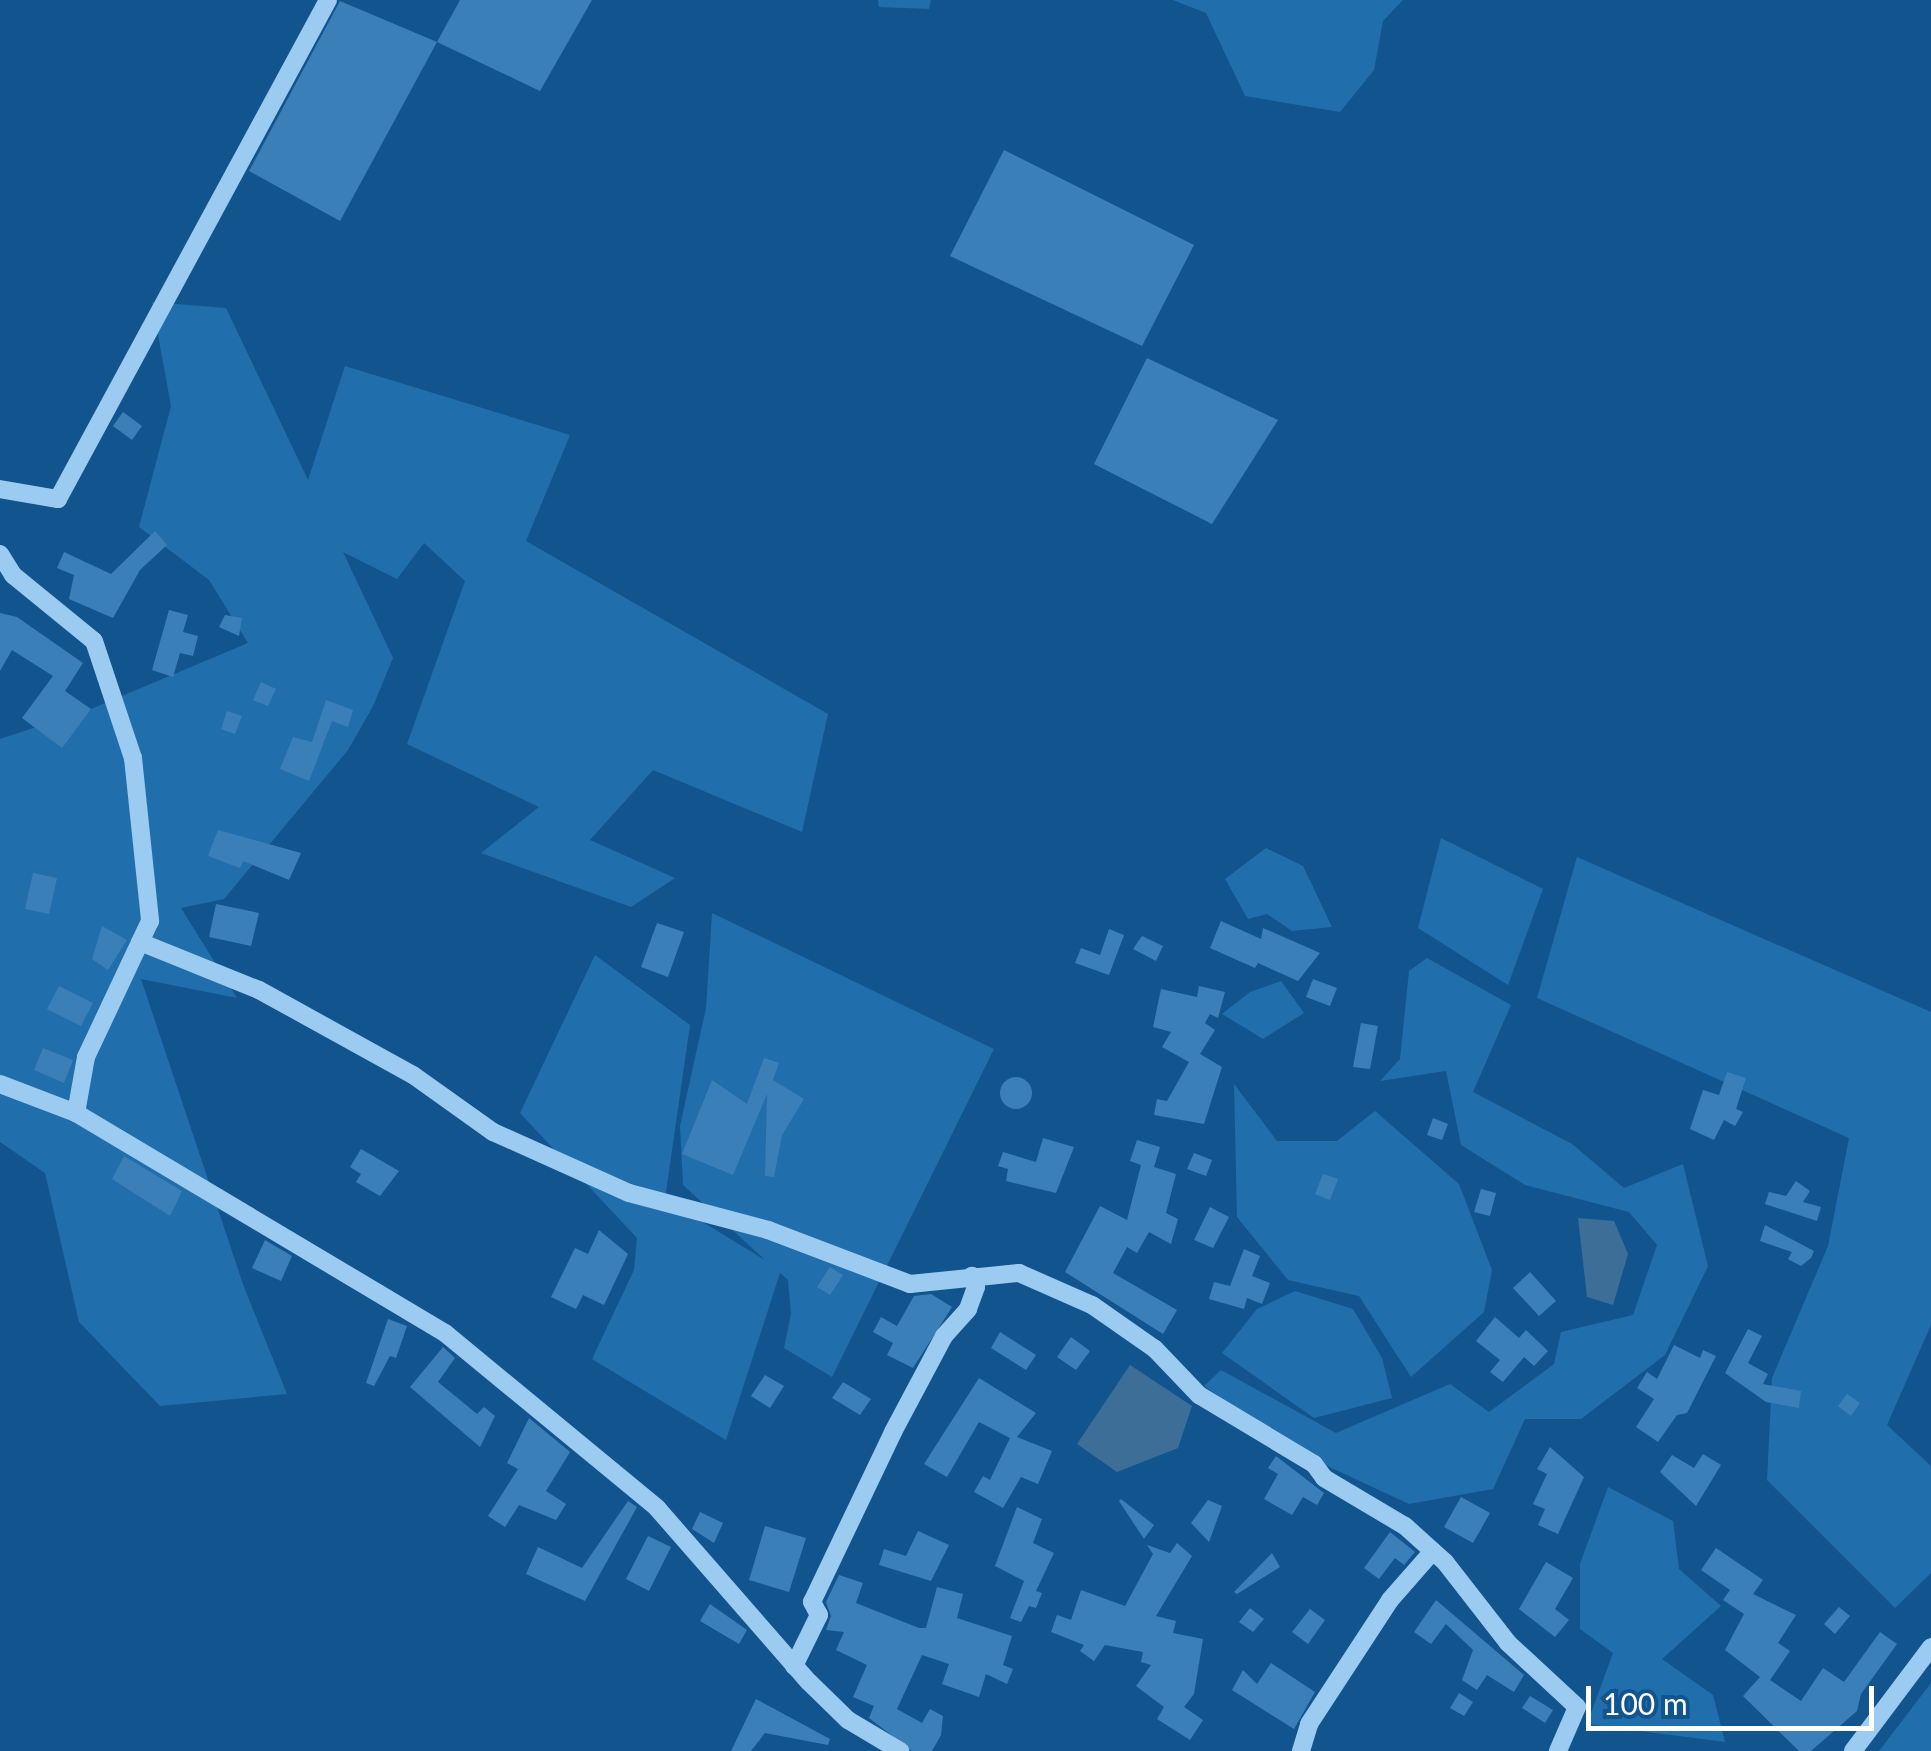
<!DOCTYPE html>
<style>
body{margin:0}
#map{position:relative;width:1931px;height:1751px;overflow:hidden;background:#12558e;font-family:Lato,sans-serif}
div>[style]{position:absolute}
[style*='--x']{left:calc(var(--x)*1px);top:calc(var(--y)*1px);width:calc(var(--w)*1px);rotate:calc(var(--a)*1deg)}
.green>*{inset:0;background:#216eac}
.water>*{inset:0;background:#3d6e98}
.building>*{inset:0;background:#3b7fb8}
.round{border-radius:50%}
.minor>*{height:18px;margin:-9px;padding:0 9px;transform-origin:9px;border-radius:9px;background:#9ccbf2}
span{translate:-50% -50%;white-space:nowrap;text-align:center;line-height:1.15;-webkit-text-stroke:10px #12558e;paint-order:stroke}
.scale{position:absolute;left:1586px;top:1686px;width:288px;height:45px;box-sizing:border-box;border:5px solid #fff;border-top:0;padding-left:12px;font-size:30px;line-height:35px;white-space:nowrap;color:#fff;-webkit-text-stroke:8px #12558e;paint-order:stroke}
</style>
<div id="map">
<div class="green">
<div style="clip-path:polygon(878px 0,931px 0,929px 9px,879px 7px)"></div>
<div style="clip-path:polygon(1173px 0,1403px 0,1383px 21px,1374px 70px,1340px 112px,1245px 96px,1206px 13px)"></div>
<div style="clip-path:polygon(152px 302px,226px 308px,308px 480px,345px 366px,570px 435px,526px 541px,828px 714px,802px 832px,653px 770px,590px 840px,675px 878px,631px 907px,481px 853px,539px 807px,407px 744px,465px 581px,424px 543px,397px 579px,343px 552px,393px 658px,373px 706px,348px 750px,224px 899px,181px 908px,237px 998px,141px 979px,244px 1287px,287px 1394px,160px 1406px,79px 1322px,45px 1173px,0 1142px,0 739px,91px 709px,248px 643px,209px 580px,139px 527px,171px 406px)"></div>
<div style="clip-path:polygon(1441px 838px,1543px 889px,1508px 985px,1418px 928px)"></div>
<div style="clip-path:polygon(1266px 848px,1303px 866px,1332px 927px,1292px 931px,1267px 914px,1248px 919px,1225px 879px)"></div>
<div style="clip-path:polygon(1577px 857px,1931px 1012px,1931px 1325px,1887px 1425px,1931px 1466px,1931px 1573px,1895px 1608px,1767px 1480px,1772px 1378px,1828px 1246px,1849px 1138px,1537px 998px)"></div>
<div style="clip-path:polygon(712px 913px,994px 1049px,832px 1377px,784px 1348px,791px 1314px,788px 1280px,780px 1273px,726px 1440px,592px 1359px,634px 1270px,637px 1238px,520px 1113px,595px 955px,690px 1025px,665px 1199px,765px 1260px,683px 1185px,680px 1126px,706px 1008px)"></div>
<div style="clip-path:polygon(1427px 958px,1511px 1005px,1473px 1092px,1572px 1144px,1624px 1188px,1683px 1164px,1708px 1266px,1665px 1355px,1581px 1419px,1525px 1419px,1493px 1489px,1409px 1504px,1306px 1456px,1204px 1386px,1221px 1370px,1336px 1433px,1450px 1384px,1489px 1412px,1554px 1364px,1561px 1332px,1633px 1315px,1657px 1245px,1629px 1212px,1525px 1185px,1461px 1145px,1446px 1071px,1380px 1081px,1400px 1059px,1409px 971px)"></div>
<div style="clip-path:polygon(1281px 981px,1304px 1013px,1263px 1039px,1222px 1014px,1250px 992px)"></div>
<div style="clip-path:polygon(1234px 1084px,1277px 1141px,1337px 1141px,1375px 1111px,1459px 1184px,1492px 1270px,1484px 1312px,1411px 1377px,1359px 1296px,1288px 1280px,1237px 1217px)"></div>
<div style="clip-path:polygon(1295px 1291px,1353px 1309px,1382px 1358px,1392px 1398px,1314px 1418px,1222px 1353px,1257px 1309px)"></div>
<div style="clip-path:polygon(1608px 1487px,1673px 1521px,1679px 1569px,1721px 1606px,1662px 1659px,1713px 1695px,1725px 1742px,1587px 1724px,1613px 1653px,1580px 1629px,1580px 1564px)"></div>
<div style="clip-path:polygon(1931px 1683px,1931px 1751px,1879px 1751px)"></div>
</div>
<div class="water">
<div style="clip-path:polygon(1578px 1218px,1614px 1221px,1628px 1254px,1613px 1305px,1587px 1297px)"></div>
<div style="clip-path:polygon(1130px 1365px,1192px 1406px,1178px 1448px,1117px 1472px,1077px 1444px)"></div>
</div>
<div class="building">
<div style="clip-path:polygon(460px 0,592px 0,540px 91px,437px 42px)"></div>
<div style="clip-path:polygon(340px 1px,437px 42px,340px 221px,249px 171px)"></div>
<div style="clip-path:polygon(1004px 150px,1194px 245px,1142px 346px,950px 256px)"></div>
<div style="clip-path:polygon(1147px 358px,1278px 420px,1212px 524px,1094px 464px)"></div>
<div style="clip-path:polygon(123px 412px,142px 426px,132px 440px,113px 426px)"></div>
<div style="clip-path:polygon(155px 531px,167px 545px,140px 570px,113px 618px,69px 599px,74px 575px,57px 568px,64px 552px,111px 574px)"></div>
<div style="clip-path:polygon(169px 610px,188px 615px,183px 632px,198px 636px,193px 656px,180px 653px,173px 677px,152px 670px)"></div>
<div style="clip-path:polygon(0 613px,17px 617px,83px 663px,65px 691px,91px 709px,62px 748px,22px 718px,53px 676px,12px 650px,0 671px)"></div>
<div style="clip-path:polygon(225px 615px,242px 618px,239px 636px,219px 627px)"></div>
<div style="clip-path:polygon(261px 682px,276px 689px,268px 706px,253px 700px)"></div>
<div style="clip-path:polygon(326px 700px,353px 710px,348px 727px,332px 721px,309px 781px,280px 769px,293px 737px,312px 742px)"></div>
<div style="clip-path:polygon(227px 711px,242px 716px,235px 734px,221px 729px)"></div>
<div style="clip-path:polygon(218px 830px,301px 853px,289px 880px,243px 861px,240px 868px,208px 856px)"></div>
<div style="clip-path:polygon(33px 873px,57px 878px,49px 914px,25px 909px)"></div>
<div style="clip-path:polygon(216px 904px,259px 913px,251px 946px,209px 937px)"></div>
<div style="clip-path:polygon(1221px 921px,1261px 939px,1263px 928px,1320px 953px,1298px 981px,1258px 963px,1255px 968px,1210px 948px)"></div>
<div style="clip-path:polygon(657px 923px,684px 932px,668px 977px,641px 967px)"></div>
<div style="clip-path:polygon(102px 926px,127px 940px,108px 970px,92px 959px)"></div>
<div style="clip-path:polygon(1109px 929px,1124px 935px,1109px 975px,1075px 963px,1081px 948px,1100px 955px)"></div>
<div style="clip-path:polygon(1142px 936px,1163px 946px,1156px 961px,1133px 949px)"></div>
<div style="clip-path:polygon(1313px 979px,1337px 988px,1330px 1006px,1306px 997px)"></div>
<div style="clip-path:polygon(59px 986px,93px 1003px,81px 1026px,47px 1009px)"></div>
<div style="clip-path:polygon(1199px 986px,1225px 992px,1218px 1018px,1210px 1014px,1205px 1023px,1215px 1030px,1200px 1054px,1222px 1067px,1204px 1124px,1154px 1115px,1157px 1099px,1167px 1101px,1189px 1062px,1162px 1047px,1171px 1032px,1153px 1027px,1161px 989px,1197px 997px)"></div>
<div style="clip-path:polygon(1361px 1023px,1378px 1026px,1370px 1069px,1353px 1067px)"></div>
<div style="clip-path:polygon(43px 1048px,73px 1060px,64px 1083px,34px 1070px)"></div>
<div style="clip-path:polygon(764px 1058px,779px 1063px,773px 1080px,804px 1099px,782px 1135px,774px 1177px,765px 1176px,767px 1094px,733px 1175px,682px 1154px,712px 1080px,747px 1104px)"></div>
<div style="clip-path:polygon(1727px 1072px,1746px 1078px,1736px 1109px,1743px 1112px,1735px 1126px,1724px 1120px,1714px 1140px,1690px 1129px,1703px 1090px,1719px 1095px)"></div>
<div class="round" style="left:1000px;top:1077px;width:32px;height:32px"></div>
<div style="clip-path:polygon(1433px 1118px,1448px 1124px,1442px 1140px,1427px 1135px)"></div>
<div style="clip-path:polygon(1043px 1138px,1074px 1147px,1056px 1193px,1006px 1181px,1008px 1169px,998px 1166px,1003px 1152px,1036px 1162px)"></div>
<div style="clip-path:polygon(1137px 1140px,1160px 1147px,1154px 1167px,1176px 1174px,1166px 1213px,1178px 1219px,1171px 1244px,1149px 1232px,1137px 1253px,1127px 1247px,1113px 1273px,1177px 1310px,1163px 1334px,1065px 1272px,1100px 1206px,1127px 1220px,1141px 1165px,1130px 1161px)"></div>
<div style="clip-path:polygon(361px 1149px,399px 1171px,380px 1196px,356px 1182px,361px 1174px,350px 1167px)"></div>
<div style="clip-path:polygon(1194px 1153px,1212px 1160px,1206px 1176px,1187px 1169px)"></div>
<div style="clip-path:polygon(124px 1156px,182px 1191px,170px 1216px,112px 1179px)"></div>
<div style="clip-path:polygon(1323px 1174px,1338px 1179px,1330px 1200px,1315px 1194px)"></div>
<div style="clip-path:polygon(1796px 1181px,1810px 1191px,1803px 1202px,1821px 1207px,1817px 1221px,1765px 1204px,1769px 1192px,1786px 1196px)"></div>
<div style="clip-path:polygon(1481px 1189px,1496px 1193px,1490px 1216px,1474px 1212px)"></div>
<div style="clip-path:polygon(1210px 1207px,1229px 1217px,1213px 1248px,1194px 1240px)"></div>
<div style="clip-path:polygon(1765px 1225px,1814px 1251px,1811px 1258px,1801px 1266px,1788px 1259px,1792px 1252px,1760px 1241px)"></div>
<div style="clip-path:polygon(599px 1230px,628px 1254px,604px 1305px,583px 1295px,576px 1309px,551px 1297px,575px 1248px,588px 1254px)"></div>
<div style="clip-path:polygon(265px 1240px,292px 1256px,281px 1281px,252px 1268px)"></div>
<div style="clip-path:polygon(1244px 1249px,1260px 1256px,1252px 1276px,1270px 1283px,1262px 1304px,1247px 1298px,1244px 1309px,1209px 1299px,1214px 1282px,1230px 1286px)"></div>
<div style="clip-path:polygon(830px 1267px,843px 1275px,830px 1295px,817px 1287px)"></div>
<div style="clip-path:polygon(1530px 1272px,1556px 1301px,1539px 1316px,1513px 1288px)"></div>
<div style="clip-path:polygon(931px 1294px,952px 1307px,913px 1368px,887px 1355px,893px 1343px,873px 1332px,881px 1317px,897px 1326px,914px 1296px)"></div>
<div style="clip-path:polygon(1495px 1317px,1519px 1338px,1526px 1330px,1548px 1351px,1534px 1366px,1524px 1357px,1503px 1382px,1490px 1372px,1500px 1360px,1476px 1341px)"></div>
<div style="clip-path:polygon(388px 1319px,407px 1326px,396px 1358px,390px 1356px,374px 1386px,366px 1383px)"></div>
<div style="clip-path:polygon(1748px 1329px,1762px 1336px,1748px 1363px,1768px 1374px,1763px 1384px,1801px 1391px,1799px 1408px,1766px 1402px,1725px 1373px)"></div>
<div style="clip-path:polygon(1000px 1332px,1036px 1355px,1026px 1370px,991px 1348px)"></div>
<div style="clip-path:polygon(1071px 1337px,1090px 1351px,1076px 1370px,1057px 1357px)"></div>
<div style="clip-path:polygon(1674px 1345px,1700px 1358px,1703px 1350px,1716px 1356px,1687px 1413px,1677px 1415px,1658px 1442px,1636px 1427px,1654px 1399px,1637px 1388px,1647px 1372px,1657px 1379px)"></div>
<div style="clip-path:polygon(443px 1347px,455px 1358px,438px 1382px,477px 1414px,484px 1407px,495px 1416px,480px 1447px,410px 1387px)"></div>
<div style="clip-path:polygon(765px 1375px,784px 1386px,770px 1408px,751px 1396px)"></div>
<div style="clip-path:polygon(979px 1378px,1036px 1413px,1017px 1437px,1052px 1451px,1038px 1484px,1021px 1477px,1003px 1508px,974px 1492px,983px 1476px,990px 1480px,1010px 1438px,979px 1422px,947px 1477px,924px 1464px)"></div>
<div style="clip-path:polygon(843px 1382px,871px 1399px,860px 1415px,832px 1398px)"></div>
<div style="clip-path:polygon(1847px 1394px,1860px 1403px,1851px 1416px,1838px 1406px)"></div>
<div style="clip-path:polygon(529px 1418px,570px 1452px,546px 1491px,566px 1504px,556px 1520px,519px 1505px,505px 1527px,488px 1516px,518px 1469px,507px 1463px)"></div>
<div style="clip-path:polygon(1550px 1447px,1584px 1477px,1558px 1534px,1538px 1525px,1545px 1509px,1533px 1504px,1547px 1474px,1537px 1469px)"></div>
<div style="clip-path:polygon(1703px 1454px,1721px 1465px,1696px 1506px,1660px 1472px,1672px 1455px,1694px 1468px)"></div>
<div style="clip-path:polygon(1276px 1456px,1324px 1493px,1317px 1505px,1303px 1497px,1292px 1515px,1264px 1499px,1278px 1474px,1268px 1468px)"></div>
<div style="clip-path:polygon(1461px 1497px,1490px 1513px,1473px 1543px,1444px 1527px)"></div>
<div style="clip-path:polygon(1121px 1499px,1154px 1525px,1144px 1539px,1119px 1501px)"></div>
<div style="clip-path:polygon(1208px 1500px,1222px 1506px,1209px 1542px,1191px 1523px)"></div>
<div style="clip-path:polygon(628px 1501px,637px 1507px,585px 1601px,526px 1574px,538px 1547px,582px 1568px)"></div>
<div style="clip-path:polygon(1017px 1507px,1042px 1519px,1033px 1543px,1054px 1553px,1036px 1591px,1042px 1593px,1036px 1608px,1029px 1606px,1021px 1622px,1010px 1618px,1024px 1581px,995px 1566px)"></div>
<div style="clip-path:polygon(700px 1512px,723px 1523px,714px 1543px,692px 1529px)"></div>
<div style="clip-path:polygon(765px 1526px,806px 1538px,789px 1592px,749px 1580px)"></div>
<div style="clip-path:polygon(918px 1531px,949px 1545px,931px 1581px,879px 1565px,884px 1549px,906px 1556px)"></div>
<div style="clip-path:polygon(1390px 1532px,1415px 1552px,1404px 1565px,1395px 1558px,1379px 1579px,1364px 1568px)"></div>
<div style="clip-path:polygon(648px 1536px,671px 1547px,649px 1591px,626px 1579px)"></div>
<div style="clip-path:polygon(1177px 1543px,1192px 1556px,1156px 1616px,1176px 1621px,1173px 1633px,1203px 1639px,1194px 1694px,1184px 1707px,1203px 1720px,1190px 1740px,1157px 1719px,1164px 1707px,1136px 1686px,1151px 1665px,1141px 1662px,1143px 1652px,1105px 1645px,1094px 1661px,1080px 1651px,1084px 1645px,1051px 1632px,1057px 1615px,1071px 1620px,1081px 1590px,1125px 1606px,1153px 1554px,1147px 1545px,1170px 1553px)"></div>
<div style="clip-path:polygon(1716px 1548px,1763px 1580px,1753px 1594px,1796px 1615px,1778px 1643px,1790px 1651px,1770px 1680px,1801px 1701px,1823px 1668px,1844px 1682px,1880px 1632px,1897px 1644px,1861px 1694px,1857px 1711px,1811px 1751px,1799px 1751px,1743px 1696px,1760px 1677px,1725px 1650px,1744px 1614px,1723px 1600px,1730px 1590px,1701px 1570px)"></div>
<div style="clip-path:polygon(1272px 1553px,1280px 1567px,1237px 1594px,1234px 1592px)"></div>
<div style="clip-path:polygon(1546px 1562px,1573px 1578px,1555px 1609px,1569px 1620px,1555px 1637px,1519px 1609px)"></div>
<div style="clip-path:polygon(839px 1575px,863px 1583px,856px 1603px,919px 1628px,926px 1628px,937px 1587px,963px 1594px,957px 1618px,1012px 1636px,1003px 1665px,1013px 1669px,1007px 1684px,986px 1674px,979px 1697px,942px 1684px,949px 1664px,922px 1655px,897px 1709px,922px 1723px,930px 1709px,943px 1716px,941px 1735px,932px 1751px,912px 1751px,869px 1718px,874px 1706px,853px 1697px,867px 1665px,836px 1650px,844px 1632px,826px 1630px,831px 1616px,826px 1602px)"></div>
<div style="clip-path:polygon(1436px 1600px,1524px 1675px,1514px 1692px,1487px 1675px,1477px 1690px,1462px 1680px,1473px 1650px,1446px 1624px,1431px 1644px,1414px 1632px)"></div>
<div style="clip-path:polygon(710px 1604px,747px 1630px,739px 1644px,700px 1621px)"></div>
<div style="clip-path:polygon(1839px 1607px,1850px 1616px,1835px 1634px,1824px 1624px)"></div>
<div style="clip-path:polygon(1250px 1608px,1264px 1619px,1253px 1632px,1239px 1622px)"></div>
<div style="clip-path:polygon(1310px 1609px,1325px 1620px,1308px 1644px,1292px 1632px)"></div>
<div style="clip-path:polygon(1271px 1663px,1315px 1692px,1294px 1729px,1232px 1690px,1243px 1670px,1257px 1684px)"></div>
<div style="clip-path:polygon(1459px 1693px,1473px 1702px,1464px 1716px,1450px 1708px)"></div>
<div style="clip-path:polygon(1530px 1696px,1553px 1710px,1545px 1723px,1522px 1708px)"></div>
<div style="clip-path:polygon(756px 1699px,830px 1739px,828px 1745px,765px 1733px,751px 1751px,731px 1751px)"></div>
</div>
<div class="minor">
<div style="--x:0;--y:489;--w:59;--a:9.8"></div>
<div style="--x:58;--y:499;--w:567;--a:-61.58"></div>
<div style="--x:0;--y:554;--w:25;--a:58"></div>
<div style="--x:13;--y:575;--w:104;--a:39.2"></div>
<div style="--x:94;--y:641;--w:123;--a:71.6"></div>
<div style="--x:133;--y:758;--w:164;--a:84"></div>
<div style="--x:150;--y:921;--w:150;--a:115.2"></div>
<div style="--x:86;--y:1057;--w:57;--a:100.1"></div>
<div style="--x:140;--y:942;--w:128;--a:22"></div>
<div style="--x:259;--y:990;--w:176;--a:28.9"></div>
<div style="--x:413;--y:1075;--w:98;--a:35.5"></div>
<div style="--x:493;--y:1132;--w:149;--a:24.2"></div>
<div style="--x:629;--y:1193;--w:144;--a:14.9"></div>
<div style="--x:768;--y:1230;--w:152;--a:20.8"></div>
<div style="--x:910;--y:1284;--w:110;--a:-5.8"></div>
<div style="--x:1019;--y:1273;--w:80;--a:23.7"></div>
<div style="--x:1092;--y:1305;--w:77;--a:34.9"></div>
<div style="--x:1155;--y:1349;--w:64;--a:46.3"></div>
<div style="--x:1199;--y:1395;--w:134;--a:31"></div>
<div style="--x:1314;--y:1464;--w:17;--a:54"></div>
<div style="--x:1324;--y:1478;--w:94;--a:30.7"></div>
<div style="--x:1405;--y:1526;--w:54;--a:42"></div>
<div style="--x:1445;--y:1562;--w:103;--a:52.1"></div>
<div style="--x:1508;--y:1643;--w:94;--a:42.8"></div>
<div style="--x:1577;--y:1707;--w:48;--a:113.4"></div>
<div style="--x:0;--y:1084;--w:81;--a:20.9"></div>
<div style="--x:76;--y:1113;--w:430;--a:30.8"></div>
<div style="--x:445;--y:1333;--w:275;--a:39.5"></div>
<div style="--x:657;--y:1508;--w:231;--a:48.9"></div>
<div style="--x:809;--y:1682;--w:54;--a:44.3"></div>
<div style="--x:848;--y:1720;--w:61;--a:30.8"></div>
<div style="--x:794;--y:1666;--w:57;--a:-63.9"></div>
<div style="--x:819;--y:1615;--w:15;--a:-118"></div>
<div style="--x:812;--y:1602;--w:188;--a:-64.5"></div>
<div style="--x:893;--y:1432;--w:109;--a:-62"></div>
<div style="--x:944;--y:1336;--w:36;--a:-48"></div>
<div style="--x:968;--y:1309;--w:23;--a:-70"></div>
<div style="--x:976;--y:1287;--w:12;--a:-110"></div>
<div style="--x:1301;--y:1751;--w:28;--a:-73"></div>
<div style="--x:1309;--y:1724;--w:148;--a:-56.8"></div>
<div style="--x:1390;--y:1600;--w:65;--a:-48.7"></div>
<div style="--x:1853;--y:1751;--w:130;--a:-53.1"></div>
</div>
<div class="scale">100 m</div>
</div>
